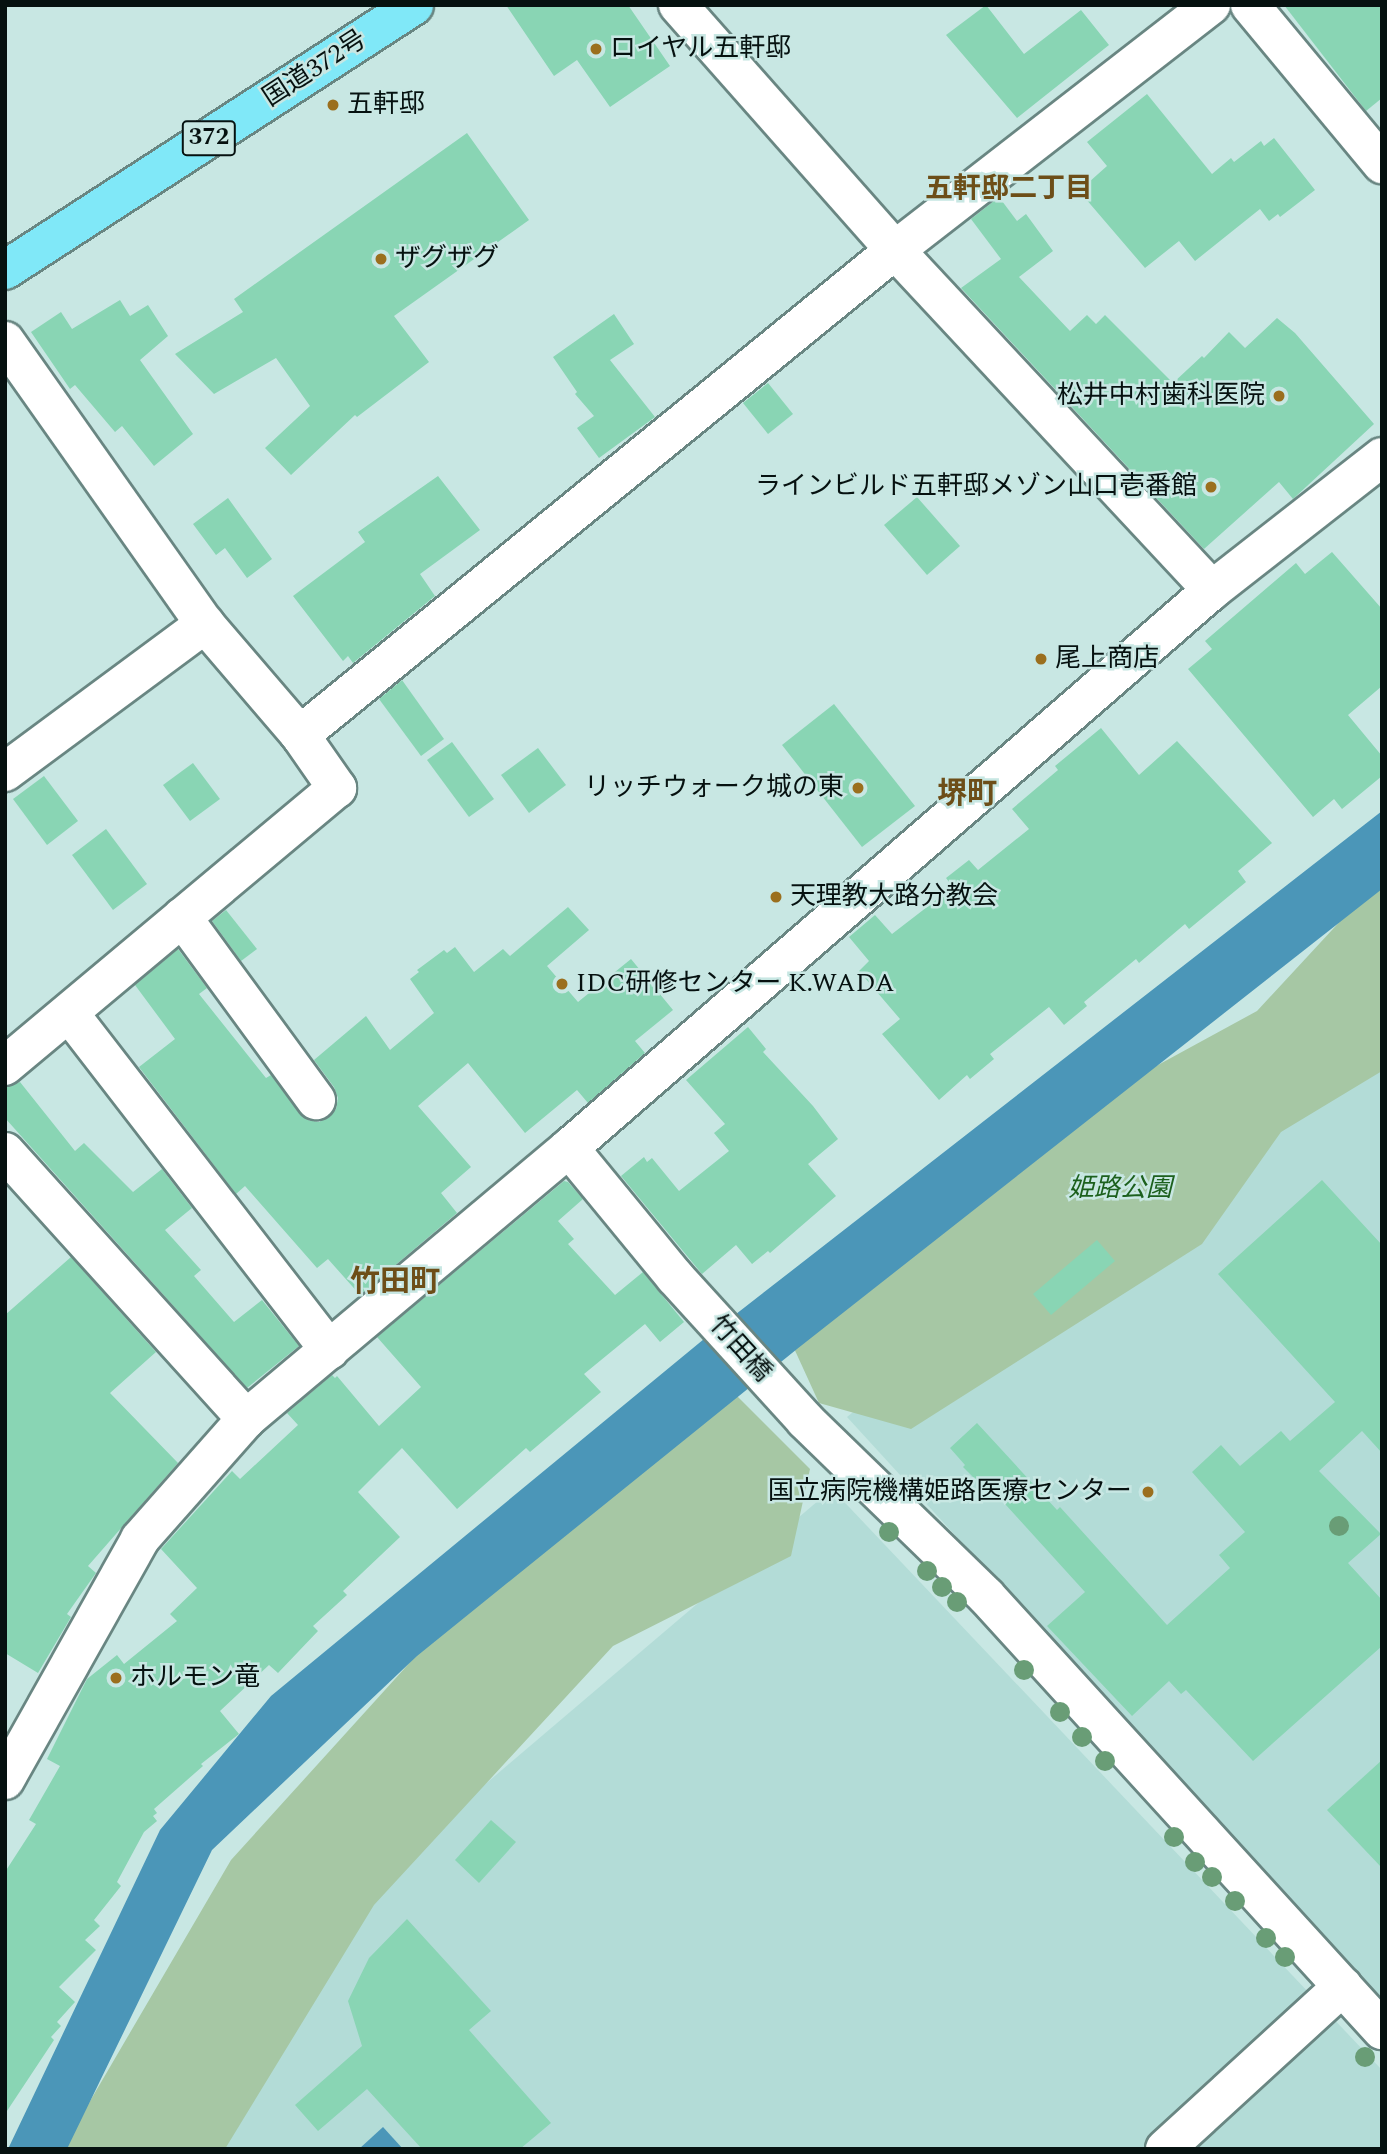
<!DOCTYPE html>
<meta charset="utf-8">
<style>
body{margin:0}
#map{position:relative;width:1387px;height:2154px;overflow:hidden;background:#c8e7e3;font-family:Spectral,"Noto Sans JP",serif}
div>[style]{position:absolute}
[style*='--x']{left:calc(var(--x)*1px);top:calc(var(--y)*1px);width:calc(var(--w)*1px);rotate:calc(var(--a)*1deg)}
.built>*{inset:0;background:#b3dcd7}
.green>*{inset:0;background:#a6c7a4}
.water>*{inset:0;background:#4b96b8}
.building>*{inset:0;background:#89d5b4}
.roads{filter:drop-shadow(2px 0 #698682) drop-shadow(-2px 0 #698682) drop-shadow(0 2px #698682) drop-shadow(0 -2px #698682)}
.minor>*{height:38px;margin:-19px;padding:0 19px;transform-origin:19px;border-radius:19px;background:#fff}
.highway>*{height:38px;margin:-19px;padding:0 19px;transform-origin:19px;border-radius:19px;background:#80e8f8}
.trees>*{width:20px;height:20px;margin:-10px;border-radius:50%;background:#699d76}
.dots>*{width:19px;height:19px;translate:-50% -50%;box-sizing:border-box;border:4px solid #c8e7e3;border-radius:50%}
span{translate:-50% -50%;white-space:nowrap;text-align:center;line-height:1.15;-webkit-text-stroke:5px #c8e7e3;paint-order:stroke}
.shield-label span{padding:2px 5px;background:#c8e7e3;border:2px solid;border-radius:5px;-webkit-text-stroke-width:0}
.shield-label{font-size:24px;color:#061110;font-weight:700}
.poi-label{font-size:26px;color:#061110}
.left{translate:0 -50%;text-align:left}
.right{translate:-100% -50%;text-align:right}
.street-label{font-size:26px;color:#061110}
.park-label{font-size:26px;color:#1c601d;font-style:italic}
.neighbourhood-label{font-size:28px;color:#6d4e18;font-weight:700}
.quarter-label{font-size:30px;color:#6d4e18;font-weight:700}
.frame{position:absolute;inset:0;border:7px solid #061110;pointer-events:none}
</style>
<div id="map">
<div class="built">
<div style="clip-path:polygon(1382px 980px,1382px 2002px,847px 1417px)"></div>
<div style="clip-path:polygon(832px 1489px,1382px 2070px,1382px 2149px,191px 2149px,368px 1884px)"></div>
</div>
<div class="green">
<div style="clip-path:polygon(1382px 876px,1382px 1071px,1281px 1132px,1202px 1244px,911px 1429px,819px 1403px,787px 1333px,1070px 1113px,1257px 1011px)"></div>
<div style="clip-path:polygon(727px 1386px,810px 1469px,791px 1556px,613px 1646px,374px 1905px,225px 2149px,62px 2149px,231px 1860px,519px 1542px)"></div>
</div>
<div class="water">
<div style="clip-path:polygon(1382px 811px,1382px 889px,797px 1349px,417px 1656px,212px 1850px,67px 2149px,8px 2149px,160px 1830px,271px 1696px,704px 1339px)"></div>
<div style="clip-path:polygon(383px 2127px,403px 2149px,359px 2149px)"></div>
</div>
<div class="building">
<div style="clip-path:polygon(506px 5px,628px 5px,670px 66px,610px 107px,577px 60px,554px 76px)"></div>
<div style="clip-path:polygon(986px 5px,1024px 54px,1081px 10px,1109px 45px,1017px 118px,946px 35px)"></div>
<div style="clip-path:polygon(1284px 5px,1382px 5px,1382px 98px,1366px 111px)"></div>
<div style="clip-path:polygon(1147px 94px,1212px 174px,1231px 158px,1234px 162px,1261px 141px,1264px 146px,1274px 138px,1315px 190px,1280px 217px,1278px 214px,1269px 221px,1260px 209px,1195px 261px,1179px 241px,1145px 268px,1079px 191px,1107px 166px,1087px 142px)"></div>
<div style="clip-path:polygon(467px 133px,529px 220px,394px 316px,429px 362px,357px 417px,355px 415px,291px 475px,265px 448px,310px 406px,276px 358px,214px 394px,175px 354px,243px 312px,234px 299px)"></div>
<div style="clip-path:polygon(999px 197px,1017px 221px,1026px 214px,1053px 251px,1019px 277px,1070px 331px,1087px 315px,1096px 324px,1105px 315px,1173px 383px,1202px 356px,1204px 358px,1229px 332px,1245px 348px,1277px 318px,1295px 333px,1374px 424px,1293px 499px,1279px 482px,1204px 549px,961px 288px,1001px 259px,971px 219px)"></div>
<div style="clip-path:polygon(120px 300px,130px 316px,148px 305px,168px 336px,140px 360px,193px 434px,154px 466px,122px 426px,115px 432px,75px 385px,70px 389px,31px 332px,61px 312px,72px 329px)"></div>
<div style="clip-path:polygon(614px 314px,634px 344px,610px 360px,655px 417px,599px 458px,577px 428px,594px 416px,575px 394px,577px 392px,553px 357px)"></div>
<div style="clip-path:polygon(768px 383px,793px 414px,768px 434px,743px 403px)"></div>
<div style="clip-path:polygon(438px 476px,480px 530px,420px 574px,435px 596px,353px 663px,348px 656px,343px 661px,293px 596px,365px 542px,358px 532px)"></div>
<div style="clip-path:polygon(917px 497px,960px 546px,927px 575px,884px 525px)"></div>
<div style="clip-path:polygon(228px 498px,272px 559px,247px 578px,225px 548px,216px 555px,193px 524px)"></div>
<div style="clip-path:polygon(1332px 552px,1382px 609px,1382px 686px,1348px 715px,1382px 756px,1382px 776px,1342px 809px,1334px 799px,1313px 817px,1188px 669px,1212px 649px,1205px 641px,1296px 563px,1305px 574px)"></div>
<div style="clip-path:polygon(402px 680px,444px 739px,421px 756px,379px 699px)"></div>
<div style="clip-path:polygon(834px 704px,915px 806px,862px 847px,782px 745px)"></div>
<div style="clip-path:polygon(1101px 728px,1139px 775px,1177px 741px,1272px 843px,1238px 871px,1246px 882px,1189px 929px,1185px 924px,1139px 963px,1136px 959px,1084px 1002px,1087px 1006px,1064px 1025px,1049px 1007px,990px 1054px,994px 1059px,970px 1079px,967px 1075px,939px 1100px,882px 1034px,900px 1019px,859px 971px,869px 961px,849px 937px,875px 915px,892px 934px,953px 887px,946px 878px,969px 860px,978px 870px,1029px 829px,1012px 809px,1058px 770px,1055px 766px)"></div>
<div style="clip-path:polygon(452px 742px,494px 799px,469px 817px,427px 760px)"></div>
<div style="clip-path:polygon(538px 748px,566px 785px,529px 813px,501px 775px)"></div>
<div style="clip-path:polygon(193px 763px,220px 799px,190px 821px,163px 785px)"></div>
<div style="clip-path:polygon(44px 776px,78px 821px,47px 845px,13px 799px)"></div>
<div style="clip-path:polygon(106px 829px,147px 884px,113px 910px,72px 855px)"></div>
<div style="clip-path:polygon(568px 907px,589px 930px,547px 966px,578px 1002px,631px 959px,673px 1010px,635px 1041px,645px 1053px,588px 1103px,577px 1090px,525px 1133px,468px 1063px,418px 1106px,471px 1167px,441px 1193px,457px 1213px,360px 1295px,328px 1259px,317px 1268px,245px 1186px,236px 1194px,139px 1067px,175px 1039px,135px 985px,178px 949px,207px 988px,199px 994px,266px 1078px,271px 1075px,299px 1113px,308px 1120px,319px 1122px,329px 1117px,336px 1109px,338px 1098px,334px 1087px,314px 1060px,366px 1016px,390px 1050px,434px 1013px,410px 979px,419px 972px,417px 970px,444px 950px,447px 953px,455px 947px,474px 972px,503px 949px,510px 956px)"></div>
<div style="clip-path:polygon(226px 910px,257px 949px,241px 961px,212px 921px)"></div>
<div style="clip-path:polygon(748px 1027px,766px 1049px,763px 1052px,813px 1106px,838px 1139px,808px 1164px,836px 1196px,770px 1253px,768px 1251px,752px 1264px,736px 1245px,702px 1274px,621px 1176px,644px 1157px,647px 1162px,652px 1158px,679px 1191px,729px 1151px,714px 1133px,725px 1124px,686px 1080px)"></div>
<div style="clip-path:polygon(20px 1082px,75px 1151px,84px 1143px,133px 1192px,162px 1169px,192px 1208px,165px 1230px,201px 1270px,194px 1276px,234px 1322px,262px 1300px,299px 1346px,247px 1388px,5px 1118px,5px 1087px)"></div>
<div style="clip-path:polygon(1322px 1180px,1382px 1245px,1382px 1453px,1362px 1431px,1319px 1471px,1381px 1534px,1348px 1563px,1382px 1600px,1382px 1646px,1253px 1761px,1186px 1690px,1181px 1694px,1169px 1681px,1132px 1716px,1047px 1626px,1085px 1592px,996px 1494px,993px 1497px,963px 1467px,965px 1465px,950px 1448px,977px 1423px,1057px 1510px,1060px 1507px,1167px 1625px,1230px 1568px,1219px 1555px,1245px 1532px,1192px 1472px,1221px 1445px,1240px 1466px,1281px 1431px,1290px 1441px,1335px 1402px,1218px 1274px)"></div>
<div style="clip-path:polygon(564px 1181px,568px 1182px,583px 1199px,558px 1221px,574px 1239px,568px 1244px,615px 1295px,643px 1272px,684px 1322px,660px 1342px,645px 1324px,584px 1374px,601px 1392px,530px 1452px,526px 1448px,457px 1509px,402px 1448px,358px 1492px,400px 1537px,343px 1591px,347px 1595px,313px 1626px,318px 1631px,278px 1673px,269px 1665px,220px 1711px,239px 1734px,201px 1764px,203px 1766px,154px 1809px,157px 1813px,153px 1816px,157px 1821px,144px 1832px,117px 1882px,121px 1886px,94px 1920px,100px 1926px,85px 1940px,96px 1950px,59px 1987px,75px 2002px,57px 2022px,61px 2026px,51px 2037px,54px 2040px,5px 2114px,5px 1872px,36px 1824px,29px 1820px,60px 1766px,47px 1759px,87px 1679px,117px 1655px,124px 1664px,177px 1621px,170px 1614px,197px 1588px,161px 1549px,232px 1471px,240px 1479px,298px 1425px,287px 1413px,332px 1375px,335px 1378px,337px 1376px,379px 1426px,421px 1387px,377px 1337px)"></div>
<div style="clip-path:polygon(1097px 1240px,1115px 1261px,1051px 1315px,1033px 1294px)"></div>
<div style="clip-path:polygon(71px 1257px,156px 1352px,110px 1393px,178px 1463px,88px 1566px,96px 1573px,67px 1614px,71px 1617px,38px 1673px,5px 1653px,5px 1315px)"></div>
<div style="clip-path:polygon(1382px 1760px,1382px 1868px,1327px 1810px)"></div>
<div style="clip-path:polygon(491px 1820px,516px 1842px,479px 1883px,455px 1860px)"></div>
<div style="clip-path:polygon(407px 1919px,491px 2011px,469px 2030px,551px 2123px,520px 2149px,422px 2149px,367px 2089px,318px 2131px,295px 2105px,362px 2046px,348px 2001px,369px 1958px)"></div>
</div>
<div class="roads">
<div class="minor">
<div style="--x:678;--y:5;--w:327;--a:48.5"></div>
<div style="--x:895;--y:250;--w:465;--a:47"></div>
<div style="--x:1250;--y:5;--w:207;--a:50.3"></div>
<div style="--x:5;--y:341;--w:347;--a:54.8"></div>
<div style="--x:205;--y:624;--w:146;--a:49.4"></div>
<div style="--x:300;--y:735;--w:65;--a:55.1"></div>
<div style="--x:337;--y:788;--w:433;--a:140.1"></div>
<div style="--x:300;--y:735;--w:768;--a:-39.18"></div>
<div style="--x:895;--y:250;--w:400;--a:-37.8"></div>
<div style="--x:5;--y:772;--w:249;--a:-36.5"></div>
<div style="--x:182;--y:917;--w:227;--a:53.8"></div>
<div style="--x:69;--y:1013;--w:426;--a:52.3"></div>
<div style="--x:569;--y:1148;--w:167;--a:50.6"></div>
<div style="--x:675;--y:1277;--w:193;--a:47.7"></div>
<div style="--x:805;--y:1420;--w:252;--a:44.2"></div>
<div style="--x:986;--y:1596;--w:588;--a:47.62"></div>
<div style="--x:5;--y:1152;--w:360;--a:47.9"></div>
<div style="--x:5;--y:1780;--w:276;--a:-60.7"></div>
<div style="--x:140;--y:1539;--w:160;--a:-48.5"></div>
<div style="--x:246;--y:1419;--w:422;--a:-40"></div>
<div style="--x:569;--y:1148;--w:851;--a:-40.95"></div>
<div style="--x:1212;--y:590;--w:216;--a:-38"></div>
<div style="--x:1165;--y:2149;--w:241;--a:-42.5"></div>
</div>
<div class="highway">
<div style="--x:5;--y:270;--w:487;--a:-32.9"></div>
</div>
</div>
<div class="trees">
<div style="left:1339px;top:1526px"></div>
<div style="left:889px;top:1532px"></div>
<div style="left:927px;top:1571px"></div>
<div style="left:942px;top:1587px"></div>
<div style="left:957px;top:1602px"></div>
<div style="left:1024px;top:1670px"></div>
<div style="left:1060px;top:1712px"></div>
<div style="left:1082px;top:1737px"></div>
<div style="left:1105px;top:1761px"></div>
<div style="left:1174px;top:1837px"></div>
<div style="left:1195px;top:1862px"></div>
<div style="left:1212px;top:1877px"></div>
<div style="left:1235px;top:1901px"></div>
<div style="left:1266px;top:1938px"></div>
<div style="left:1285px;top:1957px"></div>
<div style="left:1365px;top:2057px"></div>
</div>
<div class="dots">
<div style="left:596px;top:49px;background:#9b6f1e"></div>
<div style="left:333px;top:105px;background:#9b6f1e"></div>
<div style="left:381px;top:259px;background:#9b6f1e"></div>
<div style="left:1279px;top:396px;background:#9b6f1e"></div>
<div style="left:1211px;top:487px;background:#9b6f1e"></div>
<div style="left:1041px;top:659px;background:#9b6f1e"></div>
<div style="left:858px;top:788px;background:#9b6f1e"></div>
<div style="left:776px;top:897px;background:#9b6f1e"></div>
<div style="left:562px;top:984px;background:#9b6f1e"></div>
<div style="left:1148px;top:1492px;background:#9b6f1e"></div>
<div style="left:116px;top:1678px;background:#9b6f1e"></div>
</div>
<div class="shield-label">
<span style="left:209px;top:138px">372</span>
</div>
<div class="poi-label">
<span class="left" style="left:610px;top:49px">ロイヤル五軒邸</span>
<span class="left" style="left:347px;top:105px">五軒邸</span>
<span class="left" style="left:395px;top:259px">ザグザグ</span>
<span class="right" style="left:1265px;top:396px">松井中村歯科医院</span>
<span class="right" style="left:1197px;top:487px">ラインビルド五軒邸メゾン山口壱番館</span>
<span class="left" style="left:1055px;top:659px">尾上商店</span>
<span class="right" style="left:844px;top:788px">リッチウォーク城の東</span>
<span class="left" style="left:790px;top:897px">天理教大路分教会</span>
<span class="left" style="left:576px;top:984px">IDC研修センター K.WADA</span>
<span class="right" style="left:1132px;top:1492px">国立病院機構姫路医療センター</span>
<span class="left" style="left:130px;top:1678px">ホルモン竜</span>
</div>
<div class="street-label">
<span style="left:315px;top:69px;rotate:-33deg">国道372号</span>
<span style="left:740px;top:1349px;rotate:48deg">竹田橋</span>
</div>
<div class="park-label">
<span style="left:1120px;top:1189px">姫路公園</span>
</div>
<div class="neighbourhood-label">
<span style="left:1009px;top:189px">五軒邸二丁目</span>
</div>
<div class="quarter-label">
<span style="left:967px;top:794px">堺町</span>
<span style="left:395px;top:1282px">竹田町</span>
</div>
<div class="frame"></div>
</div>
